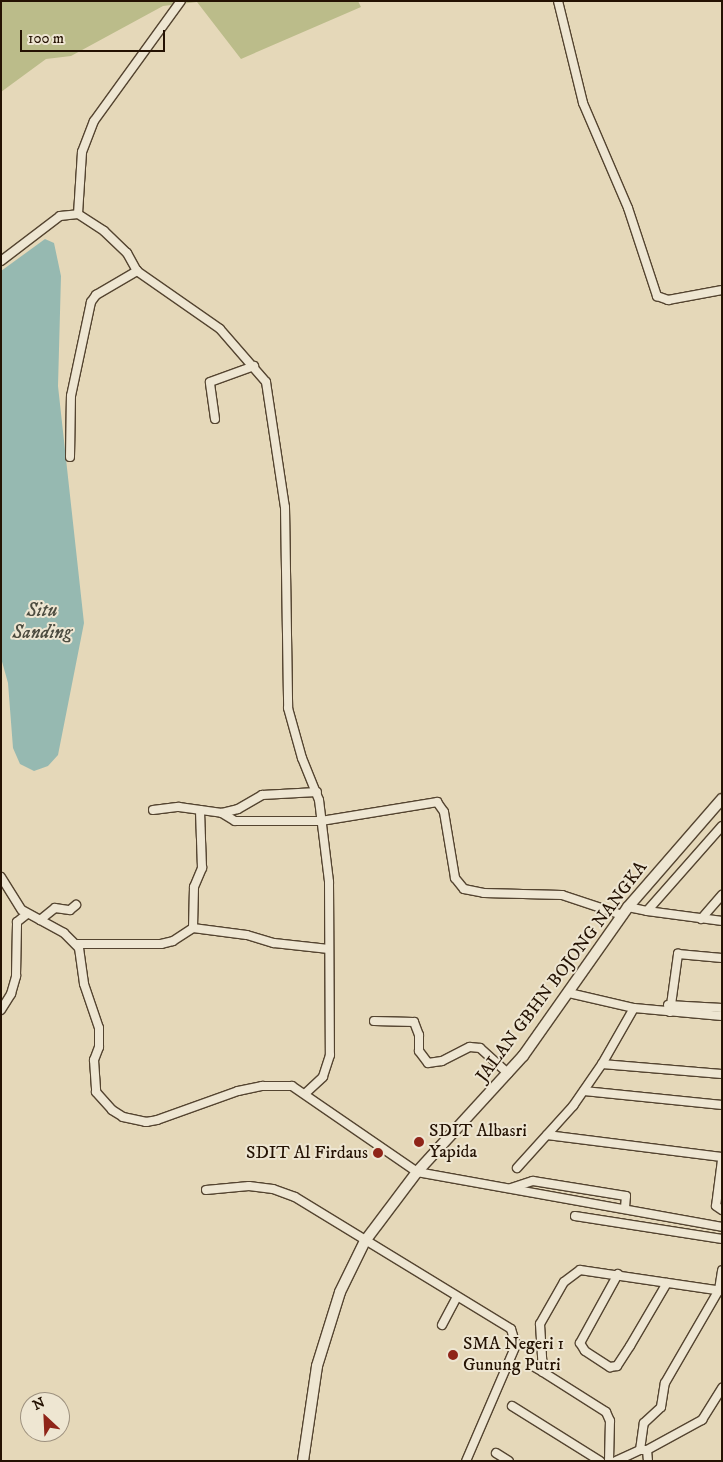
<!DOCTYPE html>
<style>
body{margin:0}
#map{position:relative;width:723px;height:1462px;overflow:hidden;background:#e5d8b9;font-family:"IM FELL DW Pica",serif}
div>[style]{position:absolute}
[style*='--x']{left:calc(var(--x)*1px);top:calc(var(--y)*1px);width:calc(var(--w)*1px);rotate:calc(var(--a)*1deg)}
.green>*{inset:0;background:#bbbc8a}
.water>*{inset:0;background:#96b9b1}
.roads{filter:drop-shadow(1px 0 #544430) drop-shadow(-1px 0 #544430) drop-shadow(0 1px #544430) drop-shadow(0 -1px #544430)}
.street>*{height:8px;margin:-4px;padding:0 4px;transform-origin:4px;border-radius:4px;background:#eee6d2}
.secondary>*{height:10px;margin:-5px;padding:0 5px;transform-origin:5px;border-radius:5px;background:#eee6d2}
.dots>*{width:14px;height:14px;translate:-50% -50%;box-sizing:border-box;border:2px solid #eee6d2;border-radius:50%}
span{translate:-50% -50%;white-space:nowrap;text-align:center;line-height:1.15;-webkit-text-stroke:4px #eee6d2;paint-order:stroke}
.street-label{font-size:18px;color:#241203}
.poi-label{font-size:18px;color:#241203}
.left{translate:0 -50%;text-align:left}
.right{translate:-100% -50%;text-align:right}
.water-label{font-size:19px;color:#4c4c40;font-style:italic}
.frame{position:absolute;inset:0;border:2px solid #241203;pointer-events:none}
.north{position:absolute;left:20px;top:1392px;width:50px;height:50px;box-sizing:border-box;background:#eee6d2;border:1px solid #9d917f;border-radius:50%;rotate:335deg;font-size:14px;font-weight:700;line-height:20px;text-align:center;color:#241203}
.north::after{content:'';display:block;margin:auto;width:18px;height:22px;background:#8f2418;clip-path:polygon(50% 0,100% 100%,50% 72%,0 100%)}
.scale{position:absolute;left:20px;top:30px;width:145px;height:22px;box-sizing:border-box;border:2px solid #241203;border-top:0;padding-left:6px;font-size:15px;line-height:18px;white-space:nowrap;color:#241203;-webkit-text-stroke:4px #eee6d2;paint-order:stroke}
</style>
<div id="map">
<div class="green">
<div style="clip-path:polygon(1px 1px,358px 1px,361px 7px,241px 59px,197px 2px,163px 6px,71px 56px,46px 59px,1px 92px)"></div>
</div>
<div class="water">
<div style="clip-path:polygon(45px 239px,54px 243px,61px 276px,58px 386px,84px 623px,58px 755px,48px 766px,34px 771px,20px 764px,13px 748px,8px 683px,1px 658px,1px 271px)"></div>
</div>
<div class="roads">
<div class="street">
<div style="--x:558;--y:1;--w:105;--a:76.2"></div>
<div style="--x:583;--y:103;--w:114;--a:66.8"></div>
<div style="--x:628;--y:208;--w:93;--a:71.8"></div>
<div style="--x:657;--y:296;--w:12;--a:20"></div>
<div style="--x:668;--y:300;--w:55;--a:-10.5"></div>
<div style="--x:78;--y:214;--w:62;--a:-86.3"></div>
<div style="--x:82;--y:152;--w:33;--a:-69"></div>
<div style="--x:94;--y:121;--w:148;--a:-54.1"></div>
<div style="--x:1;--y:261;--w:74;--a:-37.3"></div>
<div style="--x:60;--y:216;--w:18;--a:-6"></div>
<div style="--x:78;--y:214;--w:31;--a:33"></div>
<div style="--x:104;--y:231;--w:32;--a:44"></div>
<div style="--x:127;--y:253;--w:21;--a:61"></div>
<div style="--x:137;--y:271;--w:101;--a:34.9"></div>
<div style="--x:220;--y:329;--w:70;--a:49"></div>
<div style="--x:266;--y:382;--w:126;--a:81.4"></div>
<div style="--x:285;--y:507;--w:201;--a:89.1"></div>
<div style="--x:288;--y:708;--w:52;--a:74.4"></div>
<div style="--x:302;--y:758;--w:45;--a:68"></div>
<div style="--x:319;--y:800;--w:83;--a:83"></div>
<div style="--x:329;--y:882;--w:173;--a:89.7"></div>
<div style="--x:330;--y:1055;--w:23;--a:108"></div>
<div style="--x:323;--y:1077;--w:23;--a:137"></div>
<div style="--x:215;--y:419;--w:37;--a:-98"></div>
<div style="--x:210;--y:382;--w:47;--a:-20"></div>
<div style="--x:70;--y:457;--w:61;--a:-89.1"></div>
<div style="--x:71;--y:396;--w:96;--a:-78"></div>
<div style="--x:91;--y:302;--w:9;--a:-54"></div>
<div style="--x:96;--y:295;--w:48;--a:-30.3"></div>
<div style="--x:153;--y:810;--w:26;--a:-7"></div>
<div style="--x:179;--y:807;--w:43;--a:7.9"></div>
<div style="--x:222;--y:813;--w:16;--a:-14"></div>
<div style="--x:238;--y:809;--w:28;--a:-30"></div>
<div style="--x:262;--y:795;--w:55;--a:-3.1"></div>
<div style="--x:222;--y:813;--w:15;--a:32"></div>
<div style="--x:235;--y:821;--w:86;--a:0"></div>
<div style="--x:321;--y:821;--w:118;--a:-9.3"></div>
<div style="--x:437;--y:802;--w:12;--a:55"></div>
<div style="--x:444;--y:812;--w:67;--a:80.5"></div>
<div style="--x:455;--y:878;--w:14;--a:51"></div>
<div style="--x:464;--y:889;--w:20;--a:11"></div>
<div style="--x:484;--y:893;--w:78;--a:1.5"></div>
<div style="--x:562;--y:895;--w:63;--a:18.4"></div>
<div style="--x:722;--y:826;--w:113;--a:131.4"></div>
<div style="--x:647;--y:911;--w:76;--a:7.6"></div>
<div style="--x:1;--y:877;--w:39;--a:58"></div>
<div style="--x:22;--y:910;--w:48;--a:28.7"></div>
<div style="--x:64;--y:933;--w:21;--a:45"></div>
<div style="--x:79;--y:948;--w:36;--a:82"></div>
<div style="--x:84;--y:984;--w:46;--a:71.2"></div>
<div style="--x:99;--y:1028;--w:19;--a:90"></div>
<div style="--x:99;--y:1047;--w:14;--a:111"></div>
<div style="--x:94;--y:1060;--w:32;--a:86"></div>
<div style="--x:96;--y:1092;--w:24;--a:48"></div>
<div style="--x:112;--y:1110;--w:13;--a:32"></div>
<div style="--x:123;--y:1117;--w:24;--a:12"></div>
<div style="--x:146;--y:1122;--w:11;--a:-10"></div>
<div style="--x:157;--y:1120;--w:86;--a:-19.7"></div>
<div style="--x:238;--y:1091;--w:25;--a:-12"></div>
<div style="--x:262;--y:1086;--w:30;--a:0"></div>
<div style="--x:292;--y:1086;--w:152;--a:34.5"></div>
<div style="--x:417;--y:1172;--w:310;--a:10.2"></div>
<div style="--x:628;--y:907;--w:19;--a:12"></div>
<div style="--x:701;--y:919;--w:32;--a:-49"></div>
<div style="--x:40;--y:920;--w:19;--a:-39"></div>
<div style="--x:55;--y:908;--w:15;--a:8"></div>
<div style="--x:70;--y:910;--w:8;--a:-40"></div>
<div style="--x:193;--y:928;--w:54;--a:7.4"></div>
<div style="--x:247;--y:935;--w:28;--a:17"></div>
<div style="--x:274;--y:943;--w:55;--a:6.2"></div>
<div style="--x:76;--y:944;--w:85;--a:0"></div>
<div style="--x:161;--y:944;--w:12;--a:-14"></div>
<div style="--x:173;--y:941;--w:24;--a:-33"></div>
<div style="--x:193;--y:928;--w:41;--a:-88.6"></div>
<div style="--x:194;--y:887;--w:21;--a:-67"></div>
<div style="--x:202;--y:868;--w:58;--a:-92"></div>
<div style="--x:569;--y:993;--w:67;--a:13"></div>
<div style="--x:634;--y:1008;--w:88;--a:5.2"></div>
<div style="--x:668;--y:1005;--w:54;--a:3.2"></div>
<div style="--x:1;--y:1010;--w:19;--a:-58"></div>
<div style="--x:11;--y:994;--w:19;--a:-74"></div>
<div style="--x:16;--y:976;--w:54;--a:-88.9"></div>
<div style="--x:17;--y:922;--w:13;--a:-39"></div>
<div style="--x:670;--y:1012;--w:59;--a:-82.1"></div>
<div style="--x:678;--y:954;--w:44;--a:5.2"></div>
<div style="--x:374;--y:1021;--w:40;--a:1.4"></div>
<div style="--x:414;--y:1022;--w:14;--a:69"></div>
<div style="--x:419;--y:1035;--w:16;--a:90"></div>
<div style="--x:419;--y:1051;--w:15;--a:53"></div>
<div style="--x:428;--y:1063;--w:14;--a:-8"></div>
<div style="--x:442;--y:1061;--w:31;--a:-27"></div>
<div style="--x:470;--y:1047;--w:10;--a:6"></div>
<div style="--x:480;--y:1048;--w:38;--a:42"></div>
<div style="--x:602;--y:1064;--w:120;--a:4.8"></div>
<div style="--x:584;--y:1091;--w:139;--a:5.8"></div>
<div style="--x:547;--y:1135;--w:176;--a:7.2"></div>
<div style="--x:722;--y:1160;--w:46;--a:97.4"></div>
<div style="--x:716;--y:1206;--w:7;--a:34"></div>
<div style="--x:517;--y:1168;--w:84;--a:-47.9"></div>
<div style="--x:573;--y:1106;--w:51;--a:-55.4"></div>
<div style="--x:602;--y:1064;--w:64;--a:-60.3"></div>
<div style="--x:511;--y:1188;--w:23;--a:-18"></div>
<div style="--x:533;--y:1181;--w:94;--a:9.2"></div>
<div style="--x:626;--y:1196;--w:12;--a:95"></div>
<div style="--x:206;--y:1190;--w:43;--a:-5.3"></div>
<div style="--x:249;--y:1186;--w:24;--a:7"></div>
<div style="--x:273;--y:1189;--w:23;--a:20"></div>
<div style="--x:295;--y:1197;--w:253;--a:31.4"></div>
<div style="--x:511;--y:1329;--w:17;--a:73"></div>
<div style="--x:516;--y:1345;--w:126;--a:113.3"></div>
<div style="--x:575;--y:1216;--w:149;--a:8.9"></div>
<div style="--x:618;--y:1274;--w:79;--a:118.8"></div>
<div style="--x:580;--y:1343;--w:9;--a:58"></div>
<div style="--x:585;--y:1351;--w:30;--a:33"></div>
<div style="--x:610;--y:1367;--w:7;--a:-8"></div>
<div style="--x:617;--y:1366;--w:24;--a:-57"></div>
<div style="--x:630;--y:1346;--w:73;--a:-59.6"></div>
<div style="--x:442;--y:1325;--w:32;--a:-62"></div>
<div style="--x:531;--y:1365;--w:14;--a:30"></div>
<div style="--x:512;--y:1406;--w:104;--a:32"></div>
<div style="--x:640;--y:1450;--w:7;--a:0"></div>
<div style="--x:647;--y:1450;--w:63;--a:-28.6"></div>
<div style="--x:702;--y:1420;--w:38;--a:-58"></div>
<div style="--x:647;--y:1450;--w:11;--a:85"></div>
<div style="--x:496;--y:1453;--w:15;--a:32"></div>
<div style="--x:609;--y:1461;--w:40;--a:-88.6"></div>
<div style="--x:610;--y:1421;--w:10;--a:-114"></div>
<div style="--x:606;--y:1412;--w:75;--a:-147.6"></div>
<div style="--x:543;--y:1372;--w:48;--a:-93.6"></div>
<div style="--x:540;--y:1324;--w:48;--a:-60.3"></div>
<div style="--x:564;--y:1282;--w:20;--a:-37"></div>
<div style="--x:580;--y:1270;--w:144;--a:8.4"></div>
<div style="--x:616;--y:1461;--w:26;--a:-25"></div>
<div style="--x:640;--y:1450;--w:27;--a:-82"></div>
<div style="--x:644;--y:1423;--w:23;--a:-43"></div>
<div style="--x:661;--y:1407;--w:24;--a:-81"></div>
<div style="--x:665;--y:1383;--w:108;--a:-59.9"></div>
<div style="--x:719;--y:1290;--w:20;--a:-81"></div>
</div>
<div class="secondary">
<div style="--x:303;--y:1461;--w:96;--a:-81.6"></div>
<div style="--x:317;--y:1366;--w:77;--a:-72.7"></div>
<div style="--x:340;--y:1292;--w:57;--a:-63.9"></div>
<div style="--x:365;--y:1241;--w:86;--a:-53"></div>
<div style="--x:417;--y:1172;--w:157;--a:-47.6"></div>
<div style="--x:523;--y:1056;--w:182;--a:-54.8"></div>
<div style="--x:628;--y:907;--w:143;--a:-49"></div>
</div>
</div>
<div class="dots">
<div style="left:419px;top:1142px;background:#8f2418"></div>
<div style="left:378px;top:1153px;background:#8f2418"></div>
<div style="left:453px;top:1355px;background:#8f2418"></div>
</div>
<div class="street-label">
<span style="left:562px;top:972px;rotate:-53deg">JALAN GBHN BOJONG NANGKA</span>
</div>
<div class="poi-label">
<span class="left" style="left:429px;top:1142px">SDIT Albasri<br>Yapida</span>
<span class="right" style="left:368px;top:1153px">SDIT Al Firdaus</span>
<span class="left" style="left:463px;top:1355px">SMA Negeri 1<br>Gunung Putri</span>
</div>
<div class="water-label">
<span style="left:42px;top:622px">Situ<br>Sanding</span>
</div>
<div class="frame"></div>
<div class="north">N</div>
<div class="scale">100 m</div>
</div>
